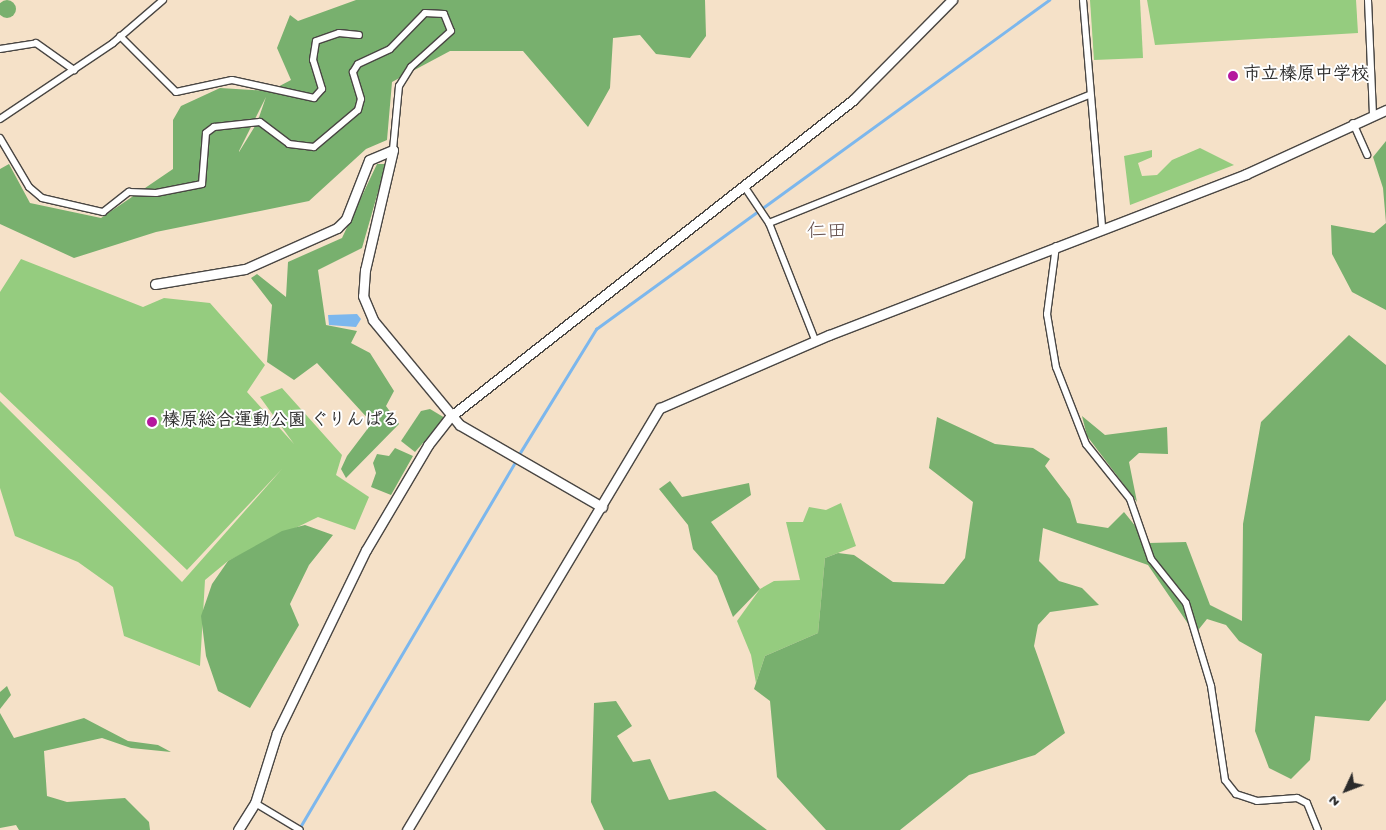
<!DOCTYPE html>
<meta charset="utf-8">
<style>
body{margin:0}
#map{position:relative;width:1386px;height:830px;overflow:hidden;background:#f5e1c8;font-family:"Gochi Hand","Klee One",sans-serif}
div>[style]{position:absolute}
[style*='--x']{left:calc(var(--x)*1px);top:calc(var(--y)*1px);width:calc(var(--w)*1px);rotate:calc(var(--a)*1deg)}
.green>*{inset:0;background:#95cc7f}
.forest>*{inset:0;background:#78b06e}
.round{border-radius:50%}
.water>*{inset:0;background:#7cb7ed}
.stream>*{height:2.5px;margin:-1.25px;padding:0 1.25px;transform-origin:1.25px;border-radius:1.25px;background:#7cb7ed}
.roads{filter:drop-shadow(1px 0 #494643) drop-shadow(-1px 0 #494643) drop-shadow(0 1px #494643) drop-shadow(0 -1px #494643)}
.street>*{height:6px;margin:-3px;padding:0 3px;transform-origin:3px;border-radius:3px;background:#fff}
.secondary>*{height:9px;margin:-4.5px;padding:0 4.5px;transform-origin:4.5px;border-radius:4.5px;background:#fff}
.dots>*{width:14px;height:14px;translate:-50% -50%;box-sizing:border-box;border:2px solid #fff;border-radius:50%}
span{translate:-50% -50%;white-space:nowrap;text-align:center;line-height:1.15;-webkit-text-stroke:4px #fff;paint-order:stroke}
.poi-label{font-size:18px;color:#2b2b2b;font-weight:700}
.left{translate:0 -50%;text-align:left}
.quarter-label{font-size:20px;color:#66524f}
.north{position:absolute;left:1321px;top:765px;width:50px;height:50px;-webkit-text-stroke:4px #fff;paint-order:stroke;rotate:227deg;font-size:14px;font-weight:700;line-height:20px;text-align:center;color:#2b2b2b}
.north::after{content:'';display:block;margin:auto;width:18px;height:22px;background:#2b2b2b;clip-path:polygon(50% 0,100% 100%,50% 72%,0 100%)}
</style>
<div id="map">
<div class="green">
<div style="clip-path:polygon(1090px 0,1140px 0,1143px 58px,1094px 60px)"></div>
<div style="clip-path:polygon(1147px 0,1356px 0,1358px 33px,1155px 45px)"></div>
<div style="clip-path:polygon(1200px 148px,1234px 165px,1130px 205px,1124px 156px,1152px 150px,1152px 157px,1138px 163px,1142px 176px,1157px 175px,1172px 160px)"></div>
<div style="clip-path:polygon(21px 259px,143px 307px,164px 298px,210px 303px,265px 365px,247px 392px,294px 444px,260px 397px,282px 388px,342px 455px,336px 475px,369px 497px,355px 530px,318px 517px,228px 561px,205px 580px,200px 666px,124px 636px,113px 587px,78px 562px,15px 536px,0 488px,0 401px,182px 582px,282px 469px,187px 570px,0 392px,0 292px)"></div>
<div style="clip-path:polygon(841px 503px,856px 546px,825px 558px,818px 633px,765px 656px,756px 683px,751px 655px,737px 621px,760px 589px,774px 581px,800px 580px,786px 522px,803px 522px,809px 507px,826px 510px)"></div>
</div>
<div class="forest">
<div style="clip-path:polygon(evenodd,356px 0,705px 0,706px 36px,690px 58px,656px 54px,640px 35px,613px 38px,610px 88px,588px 127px,523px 51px,450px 51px,392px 82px,387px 140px,366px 149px,309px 201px,156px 232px,74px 258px,0 224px,0 169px,9px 164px,30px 203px,101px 218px,173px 169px,173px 120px,181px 106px,220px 88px,270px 91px,291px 80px,277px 48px,290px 15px,298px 21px,356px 0,266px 97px,257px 123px,239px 152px,239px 151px,266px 97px)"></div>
<div class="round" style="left:-2px;top:0;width:18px;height:18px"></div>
<div style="clip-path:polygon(1386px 141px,1386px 310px,1352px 292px,1332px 254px,1331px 225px,1374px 233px,1386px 223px,1383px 188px,1373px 157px)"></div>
<div style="clip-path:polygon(377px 164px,386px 164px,362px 248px,318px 270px,326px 325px,357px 331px,351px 343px,370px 353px,394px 391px,386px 406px,399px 424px,346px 478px,341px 469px,347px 456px,372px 423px,317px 363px,294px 380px,267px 362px,272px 305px,251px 278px,257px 274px,286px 297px,288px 262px,342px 238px)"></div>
<div style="clip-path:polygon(1349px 335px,1386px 365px,1386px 700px,1369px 721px,1315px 716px,1310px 760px,1291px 779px,1269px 768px,1255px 731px,1262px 654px,1239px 641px,1226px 625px,1207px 619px,1195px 634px,1148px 565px,1043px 528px,1039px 561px,1059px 581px,1082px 588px,1099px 605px,1050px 612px,1038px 625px,1034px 646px,1065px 733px,1035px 755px,969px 775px,900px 830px,826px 830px,777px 777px,770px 701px,754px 689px,765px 656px,818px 633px,825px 558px,838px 553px,854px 555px,893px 582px,944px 584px,965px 558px,973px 502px,929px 468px,937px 417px,995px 444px,1033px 448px,1050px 459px,1045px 466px,1070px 499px,1077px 523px,1108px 528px,1124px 512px,1149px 543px,1186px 542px,1210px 605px,1242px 621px,1243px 524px,1261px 422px)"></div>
<div style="clip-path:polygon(430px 409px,445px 418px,415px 452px,401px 441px,421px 411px)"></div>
<div style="clip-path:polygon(1082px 416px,1105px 435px,1167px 427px,1168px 454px,1139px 453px,1129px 462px,1137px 502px,1087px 436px)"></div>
<div style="clip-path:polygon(395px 448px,413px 456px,391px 495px,371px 487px,376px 473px,373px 463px,377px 454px,389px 456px)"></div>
<div style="clip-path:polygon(670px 481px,682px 497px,749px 483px,751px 495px,711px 522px,760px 589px,733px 617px,717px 576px,693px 549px,688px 525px,659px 489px)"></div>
<div style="clip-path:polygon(305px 525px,333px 535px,309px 565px,290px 604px,299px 625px,250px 708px,218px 691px,206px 656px,201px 616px,212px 584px,228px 561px,282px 531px)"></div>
<div style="clip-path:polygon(7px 686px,11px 695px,0 709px,0 692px)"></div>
<div style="clip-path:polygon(616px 701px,632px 726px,617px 736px,633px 762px,650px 759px,669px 800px,715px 791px,767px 830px,604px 830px,591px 802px,594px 703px)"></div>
<div style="clip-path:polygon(0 713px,14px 738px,84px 718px,128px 741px,158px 745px,171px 752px,131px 748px,102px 738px,44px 751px,47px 796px,67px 802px,125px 798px,149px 822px,150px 830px,19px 830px,16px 825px,0 828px)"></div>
</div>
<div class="water">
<div style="clip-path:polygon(357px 314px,361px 319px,356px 327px,329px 325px,328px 315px)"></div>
</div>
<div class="stream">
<div style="--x:518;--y:456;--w:149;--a:-58.4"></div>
<div style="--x:596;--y:329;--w:560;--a:-35.99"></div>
<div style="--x:299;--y:829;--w:427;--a:-59.5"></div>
</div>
<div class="roads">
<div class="street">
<div style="--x:1083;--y:0;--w:228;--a:85.2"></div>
<div style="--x:1368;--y:0;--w:113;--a:87.5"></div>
<div style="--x:120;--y:36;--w:79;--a:45"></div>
<div style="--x:176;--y:92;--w:57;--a:-12.1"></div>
<div style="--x:232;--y:80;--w:84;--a:12.4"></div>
<div style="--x:314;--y:98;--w:12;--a:-48"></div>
<div style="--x:322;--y:89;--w:30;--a:-107"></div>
<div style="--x:313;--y:60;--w:19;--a:-81"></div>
<div style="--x:316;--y:41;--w:24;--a:-19"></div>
<div style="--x:339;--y:33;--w:20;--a:6"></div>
<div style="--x:0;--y:49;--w:36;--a:-9"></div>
<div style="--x:36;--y:43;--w:47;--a:35.4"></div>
<div style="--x:0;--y:119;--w:136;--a:-33.9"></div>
<div style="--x:113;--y:43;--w:66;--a:-40.7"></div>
<div style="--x:1353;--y:123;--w:35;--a:66"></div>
<div style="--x:0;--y:138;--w:57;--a:59.4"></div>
<div style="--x:29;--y:187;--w:17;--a:40"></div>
<div style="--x:42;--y:198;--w:63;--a:12.9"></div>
<div style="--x:103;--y:212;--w:33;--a:-38"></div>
<div style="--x:129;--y:192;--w:27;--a:2"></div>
<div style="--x:156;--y:193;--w:47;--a:-11.1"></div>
<div style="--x:202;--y:184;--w:51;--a:-85.5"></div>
<div style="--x:206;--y:133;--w:10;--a:-37"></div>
<div style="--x:214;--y:127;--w:46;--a:-6.2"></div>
<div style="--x:260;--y:122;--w:36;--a:37"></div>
<div style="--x:289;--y:144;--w:25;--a:7"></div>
<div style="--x:314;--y:147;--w:57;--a:-40.1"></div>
<div style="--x:358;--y:110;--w:11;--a:-75"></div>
<div style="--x:361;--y:99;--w:28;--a:-107"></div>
<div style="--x:353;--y:72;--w:9;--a:-58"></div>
<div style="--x:358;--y:64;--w:35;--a:-25"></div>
<div style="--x:390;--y:49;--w:50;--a:-45.8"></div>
<div style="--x:425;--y:13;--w:19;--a:3"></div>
<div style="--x:444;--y:14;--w:18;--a:68"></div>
<div style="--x:451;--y:31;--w:54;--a:138"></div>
<div style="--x:411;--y:67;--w:22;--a:122"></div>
<div style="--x:399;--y:86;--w:64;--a:95.4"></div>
<div style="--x:744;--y:186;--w:45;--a:56"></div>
<div style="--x:769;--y:223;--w:126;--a:68.5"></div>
<div style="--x:769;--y:223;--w:345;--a:-21.8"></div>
<div style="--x:1056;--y:246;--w:69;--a:97.5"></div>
<div style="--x:1047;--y:314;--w:54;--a:80.4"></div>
<div style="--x:1056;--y:367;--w:83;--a:68.7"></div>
<div style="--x:1086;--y:444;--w:70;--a:51.3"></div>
<div style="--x:1130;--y:499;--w:64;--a:70.7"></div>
<div style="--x:1151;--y:559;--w:56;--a:51.5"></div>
<div style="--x:1186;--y:603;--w:87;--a:73.2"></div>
<div style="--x:1211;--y:686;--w:95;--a:81.5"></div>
<div style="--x:1225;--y:780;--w:18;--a:52"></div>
<div style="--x:1236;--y:794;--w:22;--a:18"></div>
<div style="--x:1257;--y:801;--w:40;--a:-4.3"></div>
<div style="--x:1297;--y:798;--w:11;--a:27"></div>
<div style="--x:1307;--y:803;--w:29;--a:68"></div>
<div style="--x:255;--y:803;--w:52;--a:31"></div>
</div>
<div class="secondary">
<div style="--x:155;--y:284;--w:91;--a:-9.5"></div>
<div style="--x:245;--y:269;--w:101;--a:-24"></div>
<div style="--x:337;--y:228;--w:13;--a:-45"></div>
<div style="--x:346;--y:219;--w:63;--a:-68.7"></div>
<div style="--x:369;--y:160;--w:26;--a:-23"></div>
<div style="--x:393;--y:150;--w:123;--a:103.1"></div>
<div style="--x:365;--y:270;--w:26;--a:94"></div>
<div style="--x:363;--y:296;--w:26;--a:67"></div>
<div style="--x:373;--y:320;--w:136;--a:50.4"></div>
<div style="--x:460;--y:425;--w:164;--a:30"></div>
<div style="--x:238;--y:830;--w:32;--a:-58"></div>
<div style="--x:255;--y:803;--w:73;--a:-72.6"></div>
<div style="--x:277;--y:733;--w:203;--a:-64.1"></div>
<div style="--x:366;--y:550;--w:122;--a:-59.4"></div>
<div style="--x:428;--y:445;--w:36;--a:-52"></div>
<div style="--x:450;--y:417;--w:513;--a:-38.19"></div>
<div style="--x:853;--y:100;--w:141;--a:-45.3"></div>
<div style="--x:407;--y:830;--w:492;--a:-59.1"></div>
<div style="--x:660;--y:408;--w:184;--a:-23.4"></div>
<div style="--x:829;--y:335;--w:447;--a:-21.1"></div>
<div style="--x:1246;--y:174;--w:154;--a:-24.6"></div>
</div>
</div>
<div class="dots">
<div style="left:1233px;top:76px;background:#b5179e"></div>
<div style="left:152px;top:422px;background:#b5179e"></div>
</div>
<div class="poi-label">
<span class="left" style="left:1243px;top:76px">市立榛原中学校</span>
<span class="left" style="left:162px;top:422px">榛原総合運動公園 ぐりんぱる</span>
</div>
<div class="quarter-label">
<span style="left:827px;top:233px">仁田</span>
</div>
<div class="north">N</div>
</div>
